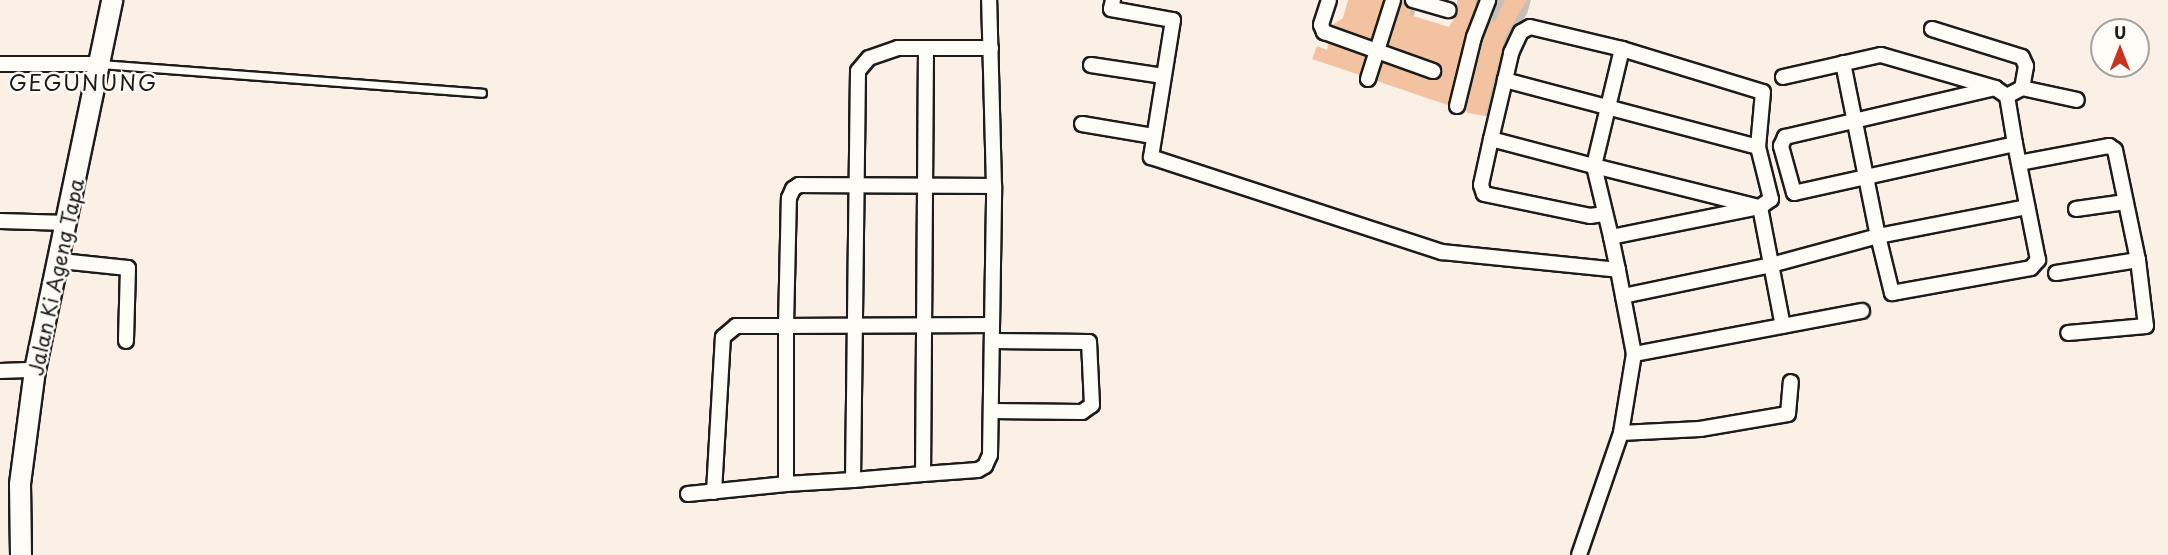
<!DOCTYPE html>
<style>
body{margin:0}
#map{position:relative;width:2168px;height:555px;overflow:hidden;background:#fbf0e6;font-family:"Playpen Sans",sans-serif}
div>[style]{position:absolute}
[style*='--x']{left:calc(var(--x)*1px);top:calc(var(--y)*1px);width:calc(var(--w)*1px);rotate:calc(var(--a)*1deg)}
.shadow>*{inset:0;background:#0003}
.building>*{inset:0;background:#f2c2a1}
.roads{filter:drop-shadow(2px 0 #1c1c1c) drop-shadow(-2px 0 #1c1c1c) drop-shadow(0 2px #1c1c1c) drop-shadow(0 -2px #1c1c1c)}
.lane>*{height:7px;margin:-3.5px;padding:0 3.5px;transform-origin:3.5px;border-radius:3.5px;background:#fdfcf7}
.street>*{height:14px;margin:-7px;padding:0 7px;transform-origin:7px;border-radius:7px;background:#fdfcf7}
.secondary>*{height:20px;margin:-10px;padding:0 10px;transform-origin:10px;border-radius:10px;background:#fdfcf7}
span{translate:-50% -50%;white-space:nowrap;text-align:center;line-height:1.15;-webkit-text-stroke:5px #fdfcf7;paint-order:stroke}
.street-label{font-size:20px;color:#1c1c1c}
.quarter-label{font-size:22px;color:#1c1c1c;letter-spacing:1.5px}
.north{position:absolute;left:2090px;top:18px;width:60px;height:60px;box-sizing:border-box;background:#fdfcf7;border:2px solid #a3a29f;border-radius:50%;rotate:0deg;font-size:16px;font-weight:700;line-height:24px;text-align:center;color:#1c1c1c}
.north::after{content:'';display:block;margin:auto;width:21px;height:27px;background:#c8321e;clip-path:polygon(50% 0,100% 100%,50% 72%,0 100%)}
</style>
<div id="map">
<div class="shadow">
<div style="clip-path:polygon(1349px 0,1388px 0,1375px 40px,1338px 27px,1345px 19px)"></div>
<div style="clip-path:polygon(1402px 0,1408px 0,1415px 12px,1413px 18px,1450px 28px,1459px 13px,1459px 0,1483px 0,1452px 106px,1384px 83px,1430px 81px,1440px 79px,1444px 70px,1438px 63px,1390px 45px)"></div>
<div style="clip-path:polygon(1497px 0,1531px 0,1527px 14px,1509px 40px,1489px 117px,1467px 109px)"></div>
<div style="clip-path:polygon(1328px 52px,1369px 60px,1364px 76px,1318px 60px)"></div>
</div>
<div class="building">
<div style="clip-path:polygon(1348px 0,1384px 0,1371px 39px,1332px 25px,1343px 18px)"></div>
<div style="clip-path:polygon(1457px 0,1475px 0,1476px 7px,1448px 105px,1377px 81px,1383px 63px,1430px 79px,1439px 77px,1442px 70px,1437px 63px,1388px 45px,1401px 3px,1411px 9px,1410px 15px,1449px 27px,1457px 13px)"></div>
<div style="clip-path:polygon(1505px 0,1527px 0,1505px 37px,1485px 116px,1468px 113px,1465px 109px,1483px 40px,1490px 19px,1495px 22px)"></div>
<div style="clip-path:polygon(1328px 43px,1366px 56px,1360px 75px,1312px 59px,1317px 46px,1327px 50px)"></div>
</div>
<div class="roads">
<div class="lane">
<div style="--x:100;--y:64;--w:383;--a:4.3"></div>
</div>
<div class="street">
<div style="--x:1113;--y:0;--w:9;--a:103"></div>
<div style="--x:1111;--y:9;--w:63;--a:10.1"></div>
<div style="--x:1173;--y:20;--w:139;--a:99.1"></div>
<div style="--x:1151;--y:157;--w:306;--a:18.1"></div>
<div style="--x:1442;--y:252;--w:177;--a:5.8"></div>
<div style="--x:1618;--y:270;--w:34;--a:-102"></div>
<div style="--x:1329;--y:0;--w:26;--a:108"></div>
<div style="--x:1321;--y:25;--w:8;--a:67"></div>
<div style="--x:1324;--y:32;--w:116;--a:19.7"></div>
<div style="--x:1413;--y:0;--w:37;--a:16"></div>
<div style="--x:1932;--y:29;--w:94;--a:17.3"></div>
<div style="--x:2022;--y:57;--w:10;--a:66"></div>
<div style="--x:2026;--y:66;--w:22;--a:100"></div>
<div style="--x:2022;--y:88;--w:17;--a:152"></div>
<div style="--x:926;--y:48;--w:426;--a:90.4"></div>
<div style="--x:923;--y:474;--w:55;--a:-4.2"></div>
<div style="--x:978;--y:470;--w:8;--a:-30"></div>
<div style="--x:985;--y:466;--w:12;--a:-66"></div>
<div style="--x:990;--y:455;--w:269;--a:-89.1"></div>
<div style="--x:994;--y:186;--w:186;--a:-91.5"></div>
<div style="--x:1622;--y:49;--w:120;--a:103.5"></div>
<div style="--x:1594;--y:166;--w:166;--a:14"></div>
<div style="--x:1843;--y:63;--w:177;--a:78.6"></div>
<div style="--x:1878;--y:236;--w:152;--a:-11"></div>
<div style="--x:0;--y:64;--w:100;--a:0"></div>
<div style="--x:1091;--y:65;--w:73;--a:8.7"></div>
<div style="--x:1783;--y:77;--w:100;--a:-12.7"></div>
<div style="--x:1881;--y:55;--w:119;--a:16.1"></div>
<div style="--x:1995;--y:88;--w:14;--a:34"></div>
<div style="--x:2007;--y:96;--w:49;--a:80.5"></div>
<div style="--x:2015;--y:144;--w:226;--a:167.5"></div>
<div style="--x:1794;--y:193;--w:49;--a:-105.5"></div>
<div style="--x:1781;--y:146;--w:10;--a:-66"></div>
<div style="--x:1785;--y:137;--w:216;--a:-13.1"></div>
<div style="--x:1368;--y:79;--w:83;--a:-72.4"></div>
<div style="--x:1505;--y:80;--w:61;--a:103.3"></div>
<div style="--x:1491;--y:139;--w:106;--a:14.7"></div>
<div style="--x:1594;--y:166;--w:73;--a:76.5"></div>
<div style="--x:1611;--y:237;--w:152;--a:-11.4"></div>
<div style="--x:2022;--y:88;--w:56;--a:12.3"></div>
<div style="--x:1457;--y:106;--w:71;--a:-76.2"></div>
<div style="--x:1474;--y:37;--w:40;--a:-69"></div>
<div style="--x:1082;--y:124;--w:72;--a:9.6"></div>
<div style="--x:1491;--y:139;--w:47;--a:102.3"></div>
<div style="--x:1481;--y:185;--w:9;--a:72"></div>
<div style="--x:1484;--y:194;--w:108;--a:11.7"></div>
<div style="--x:1590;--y:216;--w:15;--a:-8"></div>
<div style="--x:1758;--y:147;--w:262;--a:-165.2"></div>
<div style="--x:1505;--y:80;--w:28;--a:-77"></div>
<div style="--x:1511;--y:53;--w:23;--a:-65"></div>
<div style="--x:1521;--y:32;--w:10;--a:-29"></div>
<div style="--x:1530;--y:27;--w:95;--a:13.4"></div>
<div style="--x:1622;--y:49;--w:147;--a:17"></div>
<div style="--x:1763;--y:92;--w:55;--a:95.2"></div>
<div style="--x:1758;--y:147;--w:54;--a:76"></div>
<div style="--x:1771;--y:199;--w:14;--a:144"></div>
<div style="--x:1760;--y:207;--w:121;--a:79.1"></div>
<div style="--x:2019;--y:163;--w:92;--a:-10.7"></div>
<div style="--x:2109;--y:146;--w:7;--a:34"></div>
<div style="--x:2115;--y:150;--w:112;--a:78.2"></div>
<div style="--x:2138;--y:260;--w:66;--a:83.1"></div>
<div style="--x:2146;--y:326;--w:78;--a:174.9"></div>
<div style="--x:2076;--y:209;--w:50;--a:-8"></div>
<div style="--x:0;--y:221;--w:68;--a:1.7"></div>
<div style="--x:61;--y:261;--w:67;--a:6"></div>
<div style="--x:128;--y:268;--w:73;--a:91.6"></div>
<div style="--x:2056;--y:273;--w:83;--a:-9"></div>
<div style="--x:1623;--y:296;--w:151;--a:-11.8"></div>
<div style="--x:1771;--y:265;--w:111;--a:-15.2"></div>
<div style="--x:1878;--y:236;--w:59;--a:76.2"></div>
<div style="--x:1892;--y:293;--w:141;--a:-10.2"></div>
<div style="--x:2031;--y:268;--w:11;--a:-49"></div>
<div style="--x:2038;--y:260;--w:118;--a:-101.2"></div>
<div style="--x:991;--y:325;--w:205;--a:179.7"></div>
<div style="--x:786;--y:326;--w:128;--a:-88.7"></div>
<div style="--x:789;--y:198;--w:10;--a:-66"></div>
<div style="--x:793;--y:189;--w:7;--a:-34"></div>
<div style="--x:799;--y:185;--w:195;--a:0.3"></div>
<div style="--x:1634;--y:354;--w:232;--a:-10.7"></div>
<div style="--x:0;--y:371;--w:35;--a:-2"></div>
<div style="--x:991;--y:411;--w:91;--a:0.6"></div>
<div style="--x:1082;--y:412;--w:12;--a:-35"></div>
<div style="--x:1092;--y:405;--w:63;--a:-92.7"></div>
<div style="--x:1089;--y:342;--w:97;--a:-179.4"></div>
<div style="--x:1621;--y:433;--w:79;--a:-2.9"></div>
<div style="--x:1700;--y:429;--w:89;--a:-9.7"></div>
<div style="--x:1788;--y:414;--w:32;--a:-85"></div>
<div style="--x:923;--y:474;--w:70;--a:175.1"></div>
<div style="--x:853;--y:480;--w:409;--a:-89.3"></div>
<div style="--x:858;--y:71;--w:17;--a:-50"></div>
<div style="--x:869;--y:58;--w:31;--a:-19"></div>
<div style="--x:898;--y:48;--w:93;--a:0"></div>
<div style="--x:714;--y:492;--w:155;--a:-86.7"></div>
<div style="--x:723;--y:337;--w:17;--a:-40"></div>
<div style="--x:736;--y:326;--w:50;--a:0"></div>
<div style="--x:786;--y:326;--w:158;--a:90"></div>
<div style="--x:786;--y:484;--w:67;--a:-3.4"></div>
<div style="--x:688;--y:494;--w:99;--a:-5.8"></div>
<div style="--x:1579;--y:555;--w:129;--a:-71"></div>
<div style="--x:1621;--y:433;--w:80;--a:-80.7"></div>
<div style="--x:1634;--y:354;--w:86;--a:-100.8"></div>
</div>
<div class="secondary">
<div style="--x:21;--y:555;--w:71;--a:-90.8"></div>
<div style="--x:20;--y:484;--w:115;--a:-82.5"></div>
<div style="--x:35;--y:370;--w:378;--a:-78.2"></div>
</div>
</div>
<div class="street-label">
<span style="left:56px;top:277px;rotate:-78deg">Jalan Ki Ageng Tapa</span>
</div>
<div class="quarter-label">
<span style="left:83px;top:82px">GEGUNUNG</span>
</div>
<div class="north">U</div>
</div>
